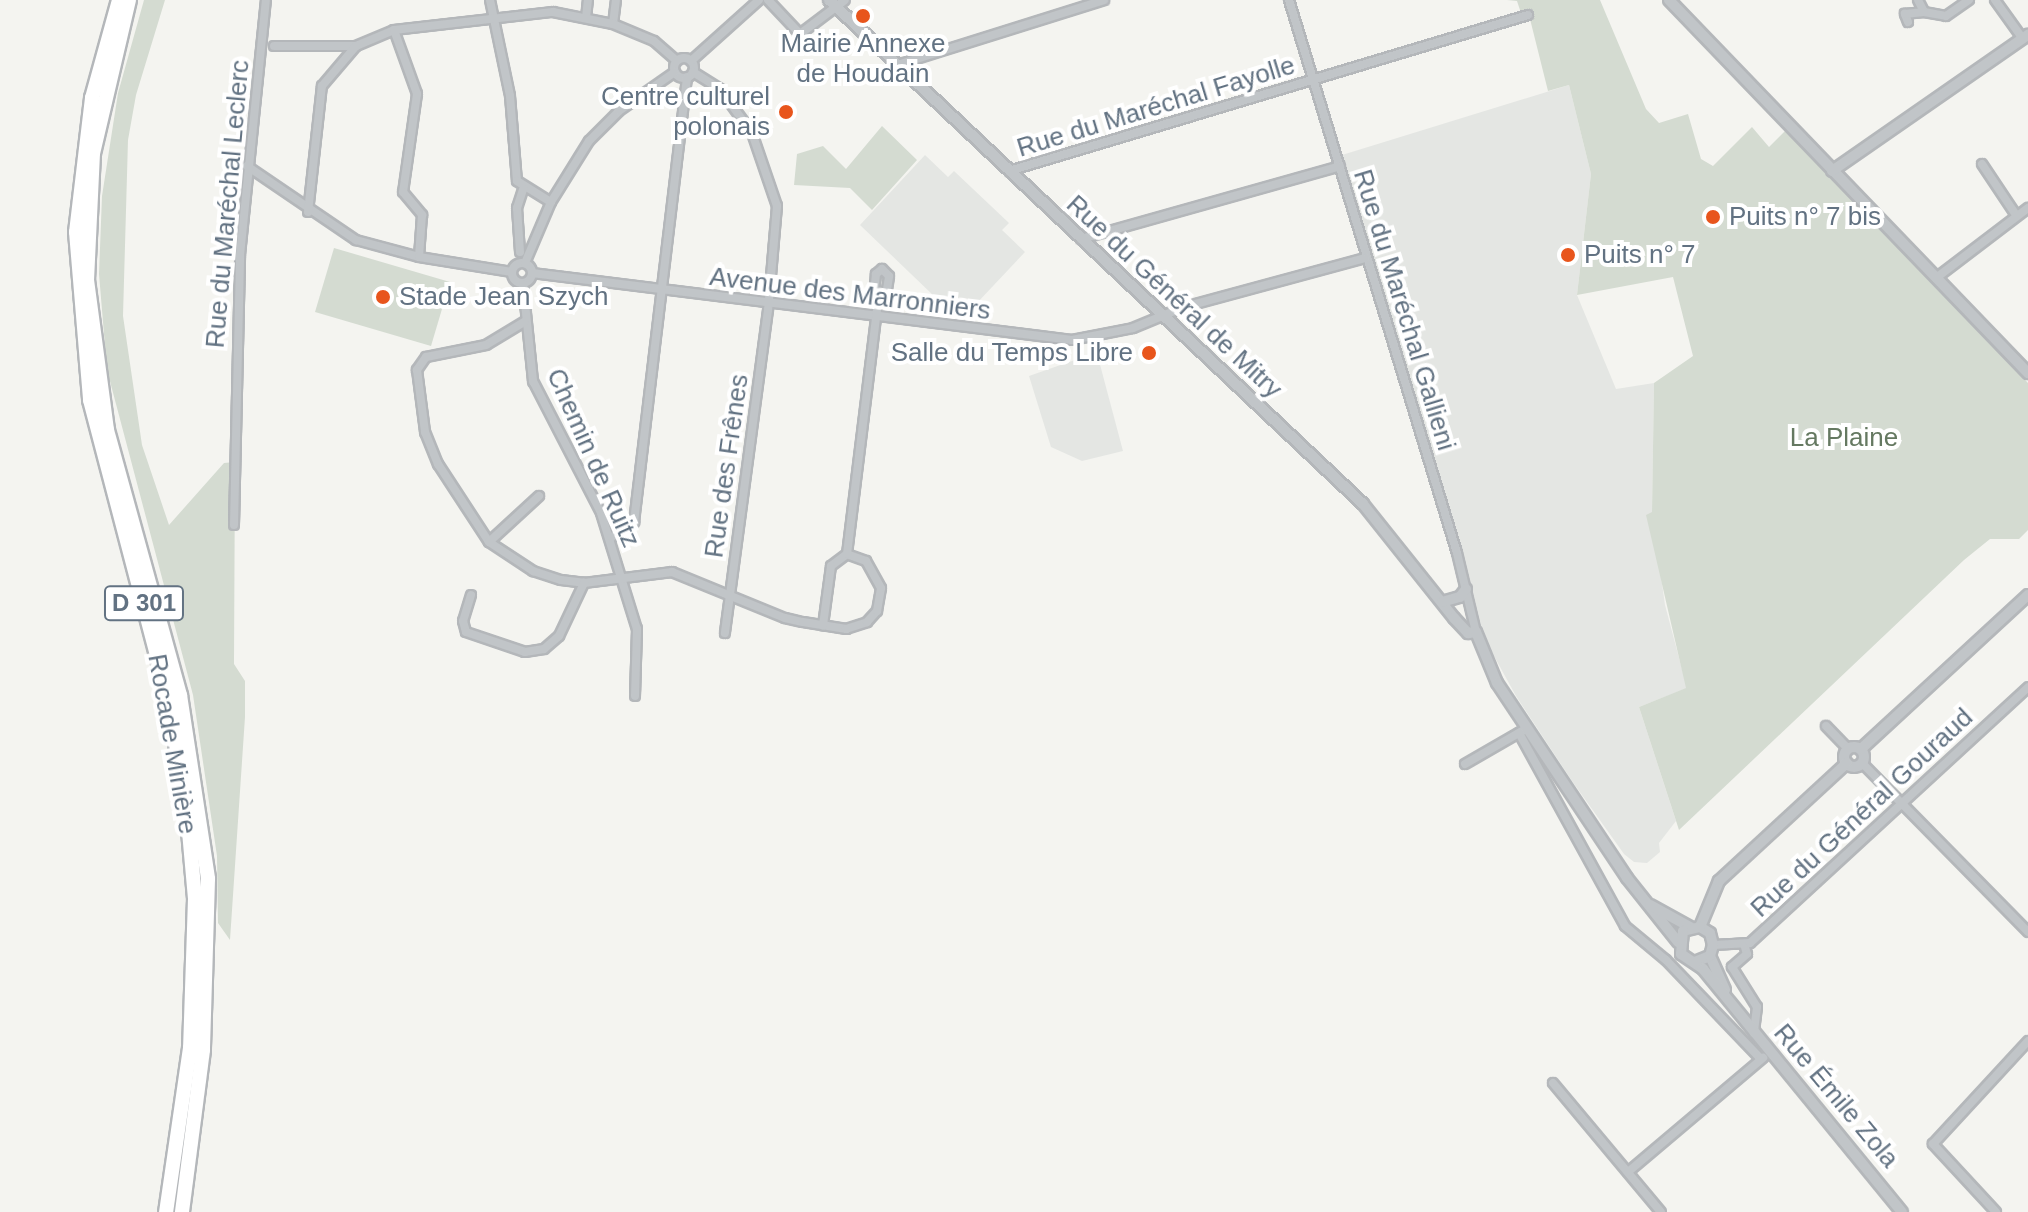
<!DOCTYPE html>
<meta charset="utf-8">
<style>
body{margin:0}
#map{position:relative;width:2028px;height:1212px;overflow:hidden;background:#f4f4f0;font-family:Helvetica,sans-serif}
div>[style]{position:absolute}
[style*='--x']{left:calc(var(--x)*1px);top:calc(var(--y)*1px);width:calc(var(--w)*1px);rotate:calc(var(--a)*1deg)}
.built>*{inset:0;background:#e4e6e3}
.green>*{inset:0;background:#d4dbd1}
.roads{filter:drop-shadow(2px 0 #b4b7ba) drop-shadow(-2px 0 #b4b7ba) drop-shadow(0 2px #b4b7ba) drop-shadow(0 -2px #b4b7ba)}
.minor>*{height:8px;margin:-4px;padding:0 4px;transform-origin:4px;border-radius:4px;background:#c1c5c8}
.minor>.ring{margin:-4px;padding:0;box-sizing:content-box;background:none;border:8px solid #c1c5c8;border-radius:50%}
.tertiary>*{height:10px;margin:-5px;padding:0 5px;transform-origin:5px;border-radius:5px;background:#c1c5c8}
.tertiary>.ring{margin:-5px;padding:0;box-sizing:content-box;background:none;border:10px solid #c1c5c8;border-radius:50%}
.trunk>*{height:14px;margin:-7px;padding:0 7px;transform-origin:7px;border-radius:7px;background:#fff}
.dots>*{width:22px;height:22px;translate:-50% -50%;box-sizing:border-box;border:4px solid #fff;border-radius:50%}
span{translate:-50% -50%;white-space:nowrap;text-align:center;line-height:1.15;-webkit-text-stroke:8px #fff;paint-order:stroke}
.shield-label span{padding:2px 6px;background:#fff;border:2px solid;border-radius:6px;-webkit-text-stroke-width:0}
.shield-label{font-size:24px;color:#627282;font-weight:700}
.poi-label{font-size:26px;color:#627282}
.right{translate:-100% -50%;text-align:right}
.left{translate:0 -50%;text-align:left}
.street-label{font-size:26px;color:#627282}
.park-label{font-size:26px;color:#657961}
</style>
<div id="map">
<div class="built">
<div style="clip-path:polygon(1569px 85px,1591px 174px,1577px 295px,1616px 389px,1654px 383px,1652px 513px,1665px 605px,1687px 688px,1639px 707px,1676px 821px,1659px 843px,1660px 852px,1647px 863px,1634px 862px,1624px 854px,1572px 781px,1516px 696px,1472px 616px,1342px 155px)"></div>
<div style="clip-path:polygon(925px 155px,948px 177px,954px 171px,1009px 223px,1002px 230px,1025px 252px,960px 321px,860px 225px)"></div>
<div style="clip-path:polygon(1092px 354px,1098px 357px,1123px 451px,1082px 461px,1051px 447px,1029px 376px)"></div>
</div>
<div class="green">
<div style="clip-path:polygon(144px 0,165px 0,136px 95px,128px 140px,123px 316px,142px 445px,169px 525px,224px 463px,235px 462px,234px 664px,245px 681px,245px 717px,230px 940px,218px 923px,217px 856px,193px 695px,107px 370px,99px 274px,102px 196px,118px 93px)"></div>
<div style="clip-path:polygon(1507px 0,1600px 0,1646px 109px,1659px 123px,1688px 114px,1701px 159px,1713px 166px,1752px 127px,1769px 147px,1785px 131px,2028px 383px,2028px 530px,2019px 539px,1990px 539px,1964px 560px,1679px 830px,1639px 707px,1686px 688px,1646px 515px,1652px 512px,1654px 383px,1693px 356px,1673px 277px,1577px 295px,1591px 174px,1569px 85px,1548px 91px,1529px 15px,1522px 16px,1517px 1px)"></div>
<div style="clip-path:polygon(882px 126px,917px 160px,872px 210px,850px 188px,794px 185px,797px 154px,823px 146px,846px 169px)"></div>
<div style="clip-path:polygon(334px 248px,450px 282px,431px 346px,315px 312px)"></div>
</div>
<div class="roads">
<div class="minor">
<div style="--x:490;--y:0;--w:98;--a:78.2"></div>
<div style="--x:510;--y:96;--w:85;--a:85.3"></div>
<div style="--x:517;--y:181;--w:40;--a:32"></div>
<div style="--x:768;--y:0;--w:47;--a:46.7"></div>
<div style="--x:800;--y:34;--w:56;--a:-37.1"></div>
<div style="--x:1289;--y:0;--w:578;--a:73.1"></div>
<div style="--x:1457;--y:553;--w:81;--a:76.5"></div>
<div style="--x:1918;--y:0;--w:13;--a:63"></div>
<div style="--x:1924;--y:12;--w:22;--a:10"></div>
<div style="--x:1946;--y:16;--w:28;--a:-35"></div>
<div style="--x:1995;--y:0;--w:48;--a:54.3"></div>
<div style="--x:586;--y:18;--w:18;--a:-84"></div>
<div style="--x:1908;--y:22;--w:9;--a:-111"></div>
<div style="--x:1905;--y:14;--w:19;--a:-6"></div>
<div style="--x:613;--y:24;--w:24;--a:-83"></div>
<div style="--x:394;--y:30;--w:68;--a:70.2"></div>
<div style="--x:417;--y:94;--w:99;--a:98.1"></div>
<div style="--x:403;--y:192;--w:30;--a:50"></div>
<div style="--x:422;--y:215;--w:42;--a:94.1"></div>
<div style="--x:274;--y:46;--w:82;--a:0"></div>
<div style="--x:356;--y:46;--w:41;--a:-22.8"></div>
<div style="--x:394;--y:30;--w:160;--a:-6.5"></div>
<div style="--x:553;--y:12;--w:61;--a:11.3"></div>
<div style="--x:613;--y:24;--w:44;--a:22.5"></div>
<div style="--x:654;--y:41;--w:30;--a:41"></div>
<div class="ring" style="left:674px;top:58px;width:12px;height:12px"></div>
<div style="--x:691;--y:61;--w:91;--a:-41.9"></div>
<div style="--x:897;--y:65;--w:217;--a:-17.4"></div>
<div style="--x:693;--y:72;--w:32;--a:32"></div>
<div style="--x:720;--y:89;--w:54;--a:54"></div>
<div style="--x:752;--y:133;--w:77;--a:71.1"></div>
<div style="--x:777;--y:206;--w:104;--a:94.9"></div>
<div style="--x:768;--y:310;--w:326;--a:97.6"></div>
<div style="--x:1982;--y:164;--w:61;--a:56.3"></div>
<div style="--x:247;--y:166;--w:132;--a:34.2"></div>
<div style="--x:356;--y:240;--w:65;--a:15.1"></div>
<div style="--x:419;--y:257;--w:94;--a:9.2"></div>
<div style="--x:1009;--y:171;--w:542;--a:-16.73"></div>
<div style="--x:308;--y:212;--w:127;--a:-83.7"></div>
<div style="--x:322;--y:86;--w:52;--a:-49.6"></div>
<div style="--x:1081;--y:239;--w:269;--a:-15.7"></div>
<div style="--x:520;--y:252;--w:44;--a:-93.9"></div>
<div style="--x:517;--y:208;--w:20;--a:-72"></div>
<div class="ring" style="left:512px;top:263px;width:12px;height:12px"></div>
<div style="--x:525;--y:263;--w:66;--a:-66.9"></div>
<div style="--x:551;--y:202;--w:72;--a:-58.1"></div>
<div style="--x:589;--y:141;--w:42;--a:-45"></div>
<div style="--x:619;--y:111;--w:68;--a:-34.9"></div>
<div style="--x:532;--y:273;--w:544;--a:7.07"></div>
<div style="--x:1072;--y:340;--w:62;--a:-11.1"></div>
<div style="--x:1133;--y:328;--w:55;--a:-22.4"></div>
<div style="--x:1184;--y:307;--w:188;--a:-15.1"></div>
<div style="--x:1936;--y:278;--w:116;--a:-37.3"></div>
<div style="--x:523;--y:284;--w:98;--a:84.1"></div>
<div style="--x:533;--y:381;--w:148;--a:62.7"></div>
<div style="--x:601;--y:513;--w:121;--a:72.8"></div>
<div style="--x:637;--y:629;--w:67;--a:91.7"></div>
<div style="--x:524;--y:322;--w:44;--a:148.8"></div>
<div style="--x:486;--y:345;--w:61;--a:168.7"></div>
<div style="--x:426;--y:357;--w:16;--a:125"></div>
<div style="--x:417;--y:370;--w:63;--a:82.6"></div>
<div style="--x:425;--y:432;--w:35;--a:68"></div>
<div style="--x:438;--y:464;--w:93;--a:56.8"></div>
<div style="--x:489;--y:542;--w:53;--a:33.4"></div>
<div style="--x:533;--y:571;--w:29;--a:18"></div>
<div style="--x:561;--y:580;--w:23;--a:7"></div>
<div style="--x:584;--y:583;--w:89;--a:-7.1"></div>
<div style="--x:672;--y:572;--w:122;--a:22.2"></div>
<div style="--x:785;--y:618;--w:18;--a:13"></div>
<div style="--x:803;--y:622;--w:44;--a:9.2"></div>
<div style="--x:846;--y:629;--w:22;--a:-18"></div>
<div style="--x:867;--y:622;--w:15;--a:-48"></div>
<div style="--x:877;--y:611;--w:23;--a:-80"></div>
<div style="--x:881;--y:588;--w:31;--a:-119"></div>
<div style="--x:866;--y:561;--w:20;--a:-160"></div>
<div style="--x:847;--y:554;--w:20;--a:143"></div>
<div style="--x:831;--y:566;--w:60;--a:97.7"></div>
<div style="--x:234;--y:525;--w:270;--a:-88.7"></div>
<div style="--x:240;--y:255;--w:256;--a:-84.2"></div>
<div style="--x:612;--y:537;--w:27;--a:-34"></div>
<div style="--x:634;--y:522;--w:448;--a:-83.2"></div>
<div style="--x:489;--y:542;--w:68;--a:-42.6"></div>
<div style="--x:847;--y:554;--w:254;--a:-83"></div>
<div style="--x:878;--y:302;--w:7;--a:0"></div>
<div style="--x:885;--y:302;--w:26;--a:-81"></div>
<div style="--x:889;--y:276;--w:10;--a:-135"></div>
<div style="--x:882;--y:269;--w:8;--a:140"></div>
<div style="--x:876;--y:274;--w:27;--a:96"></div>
<div style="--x:873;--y:301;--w:5;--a:11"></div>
<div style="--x:471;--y:595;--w:27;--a:107"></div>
<div style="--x:463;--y:621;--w:11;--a:75"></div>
<div style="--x:466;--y:632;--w:62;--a:18.7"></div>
<div style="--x:525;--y:652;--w:19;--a:-9"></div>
<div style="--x:544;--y:649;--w:20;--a:-41"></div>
<div style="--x:559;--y:636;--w:59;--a:-64.7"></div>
<div style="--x:1826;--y:726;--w:32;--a:46"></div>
<div style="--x:1519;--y:733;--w:220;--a:61.2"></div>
<div style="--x:1625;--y:926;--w:53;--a:39.7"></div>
<div style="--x:1666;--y:960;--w:137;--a:46.2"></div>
<div style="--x:1862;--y:763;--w:237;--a:45.5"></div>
<div style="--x:1465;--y:764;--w:68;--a:-30"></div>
<div style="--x:1744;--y:944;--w:10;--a:73"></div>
<div style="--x:1747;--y:954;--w:20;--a:139"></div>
<div style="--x:1732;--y:967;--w:47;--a:58"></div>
<div style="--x:1757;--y:1007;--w:26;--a:97"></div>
<div style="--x:1713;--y:945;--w:37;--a:-3"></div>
<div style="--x:1750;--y:943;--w:378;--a:-42.6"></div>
<div style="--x:1553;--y:1083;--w:168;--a:50.1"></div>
<div style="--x:1628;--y:1172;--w:177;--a:-40.2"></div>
<div style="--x:1996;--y:1212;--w:93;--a:-132.8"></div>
<div style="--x:1933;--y:1144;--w:140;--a:-47.3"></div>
</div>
<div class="tertiary">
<div style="--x:829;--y:0;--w:734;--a:43.34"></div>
<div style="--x:1363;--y:504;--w:146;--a:51.4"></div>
<div style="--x:1454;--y:618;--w:21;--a:47"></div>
<div style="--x:1468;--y:633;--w:8;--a:-7"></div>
<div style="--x:1476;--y:632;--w:55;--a:67.6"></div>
<div style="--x:1497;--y:683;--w:234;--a:56.3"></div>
<div style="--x:1627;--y:878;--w:82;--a:51.4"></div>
<div style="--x:1669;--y:0;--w:518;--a:46.1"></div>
<div style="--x:1832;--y:171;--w:239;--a:-34.8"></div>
<div style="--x:1442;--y:602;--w:19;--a:-16"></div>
<div style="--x:1460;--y:597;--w:10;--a:-53"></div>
<div class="ring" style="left:1844px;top:747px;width:10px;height:10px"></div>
<div style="--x:1861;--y:749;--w:227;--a:-42.7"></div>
<div style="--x:1650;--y:905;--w:46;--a:28.8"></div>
<div style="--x:1700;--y:927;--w:50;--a:-67.6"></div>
<div style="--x:1719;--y:881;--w:174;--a:-42.7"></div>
<div style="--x:1710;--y:956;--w:37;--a:66"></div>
<div style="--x:1695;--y:962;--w:16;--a:-22"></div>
<div style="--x:1710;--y:956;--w:11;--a:-75"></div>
<div style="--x:1713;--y:945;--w:12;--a:-104"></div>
<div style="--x:1710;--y:933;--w:12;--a:-149"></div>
<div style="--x:1700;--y:927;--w:17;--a:167"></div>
<div style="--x:1683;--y:931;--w:23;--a:95"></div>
<div style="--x:1681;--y:954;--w:27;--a:34"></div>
<div style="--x:1703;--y:969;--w:314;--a:50.7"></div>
</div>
<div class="trunk">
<div style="--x:119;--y:0;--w:102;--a:105.4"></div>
<div style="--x:92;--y:98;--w:135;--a:96.8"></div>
<div style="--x:76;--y:232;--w:169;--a:85.2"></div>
<div style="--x:90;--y:400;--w:312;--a:75.3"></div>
<div style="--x:169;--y:702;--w:109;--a:80.5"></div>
<div style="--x:187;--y:809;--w:90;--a:84.9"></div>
<div style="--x:195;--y:899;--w:149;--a:91.9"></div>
<div style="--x:190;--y:1048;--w:166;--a:98.3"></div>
<div style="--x:129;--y:0;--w:157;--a:103.2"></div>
<div style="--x:93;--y:153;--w:127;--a:92.7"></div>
<div style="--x:87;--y:280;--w:151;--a:82.4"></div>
<div style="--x:107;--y:430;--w:275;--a:74.6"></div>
<div style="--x:180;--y:695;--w:186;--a:81.3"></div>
<div style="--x:208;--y:879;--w:171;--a:91.7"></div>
<div style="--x:203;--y:1050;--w:163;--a:97.4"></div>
</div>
</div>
<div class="dots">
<div style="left:863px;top:16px;background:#e8551c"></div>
<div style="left:786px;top:112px;background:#e8551c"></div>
<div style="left:1713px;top:217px;background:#e8551c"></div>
<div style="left:1568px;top:255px;background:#e8551c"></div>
<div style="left:383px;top:297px;background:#e8551c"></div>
<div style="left:1149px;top:353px;background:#e8551c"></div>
</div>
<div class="shield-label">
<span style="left:144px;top:603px">D 301</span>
</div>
<div class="poi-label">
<span style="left:863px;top:59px">Mairie Annexe<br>de Houdain</span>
<span class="right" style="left:770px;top:112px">Centre culturel<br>polonais</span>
<span class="left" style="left:1729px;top:217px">Puits n° 7 bis</span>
<span class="left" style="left:1584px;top:255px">Puits n° 7</span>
<span class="left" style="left:399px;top:297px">Stade Jean Szych</span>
<span class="right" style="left:1133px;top:353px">Salle du Temps Libre</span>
</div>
<div class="street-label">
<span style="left:1156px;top:107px;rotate:-17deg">Rue du Maréchal Fayolle</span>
<span style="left:228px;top:204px;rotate:-85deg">Rue du Maréchal Leclerc</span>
<span style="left:850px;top:294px;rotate:7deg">Avenue des Marronniers</span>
<span style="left:1174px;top:297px;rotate:43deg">Rue du Général de Mitry</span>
<span style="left:1404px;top:310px;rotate:73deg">Rue du Maréchal Gallieni</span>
<span style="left:593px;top:458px;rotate:66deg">Chemin de Ruitz</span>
<span style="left:727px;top:466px;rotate:-82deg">Rue des Frênes</span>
<span style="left:172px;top:744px;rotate:80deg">Rocade Minière</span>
<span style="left:1862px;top:813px;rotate:-43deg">Rue du Général Gouraud</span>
<span style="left:1836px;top:1096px;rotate:50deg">Rue Émile Zola</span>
</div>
<div class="park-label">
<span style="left:1844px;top:438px">La Plaine</span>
</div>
</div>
